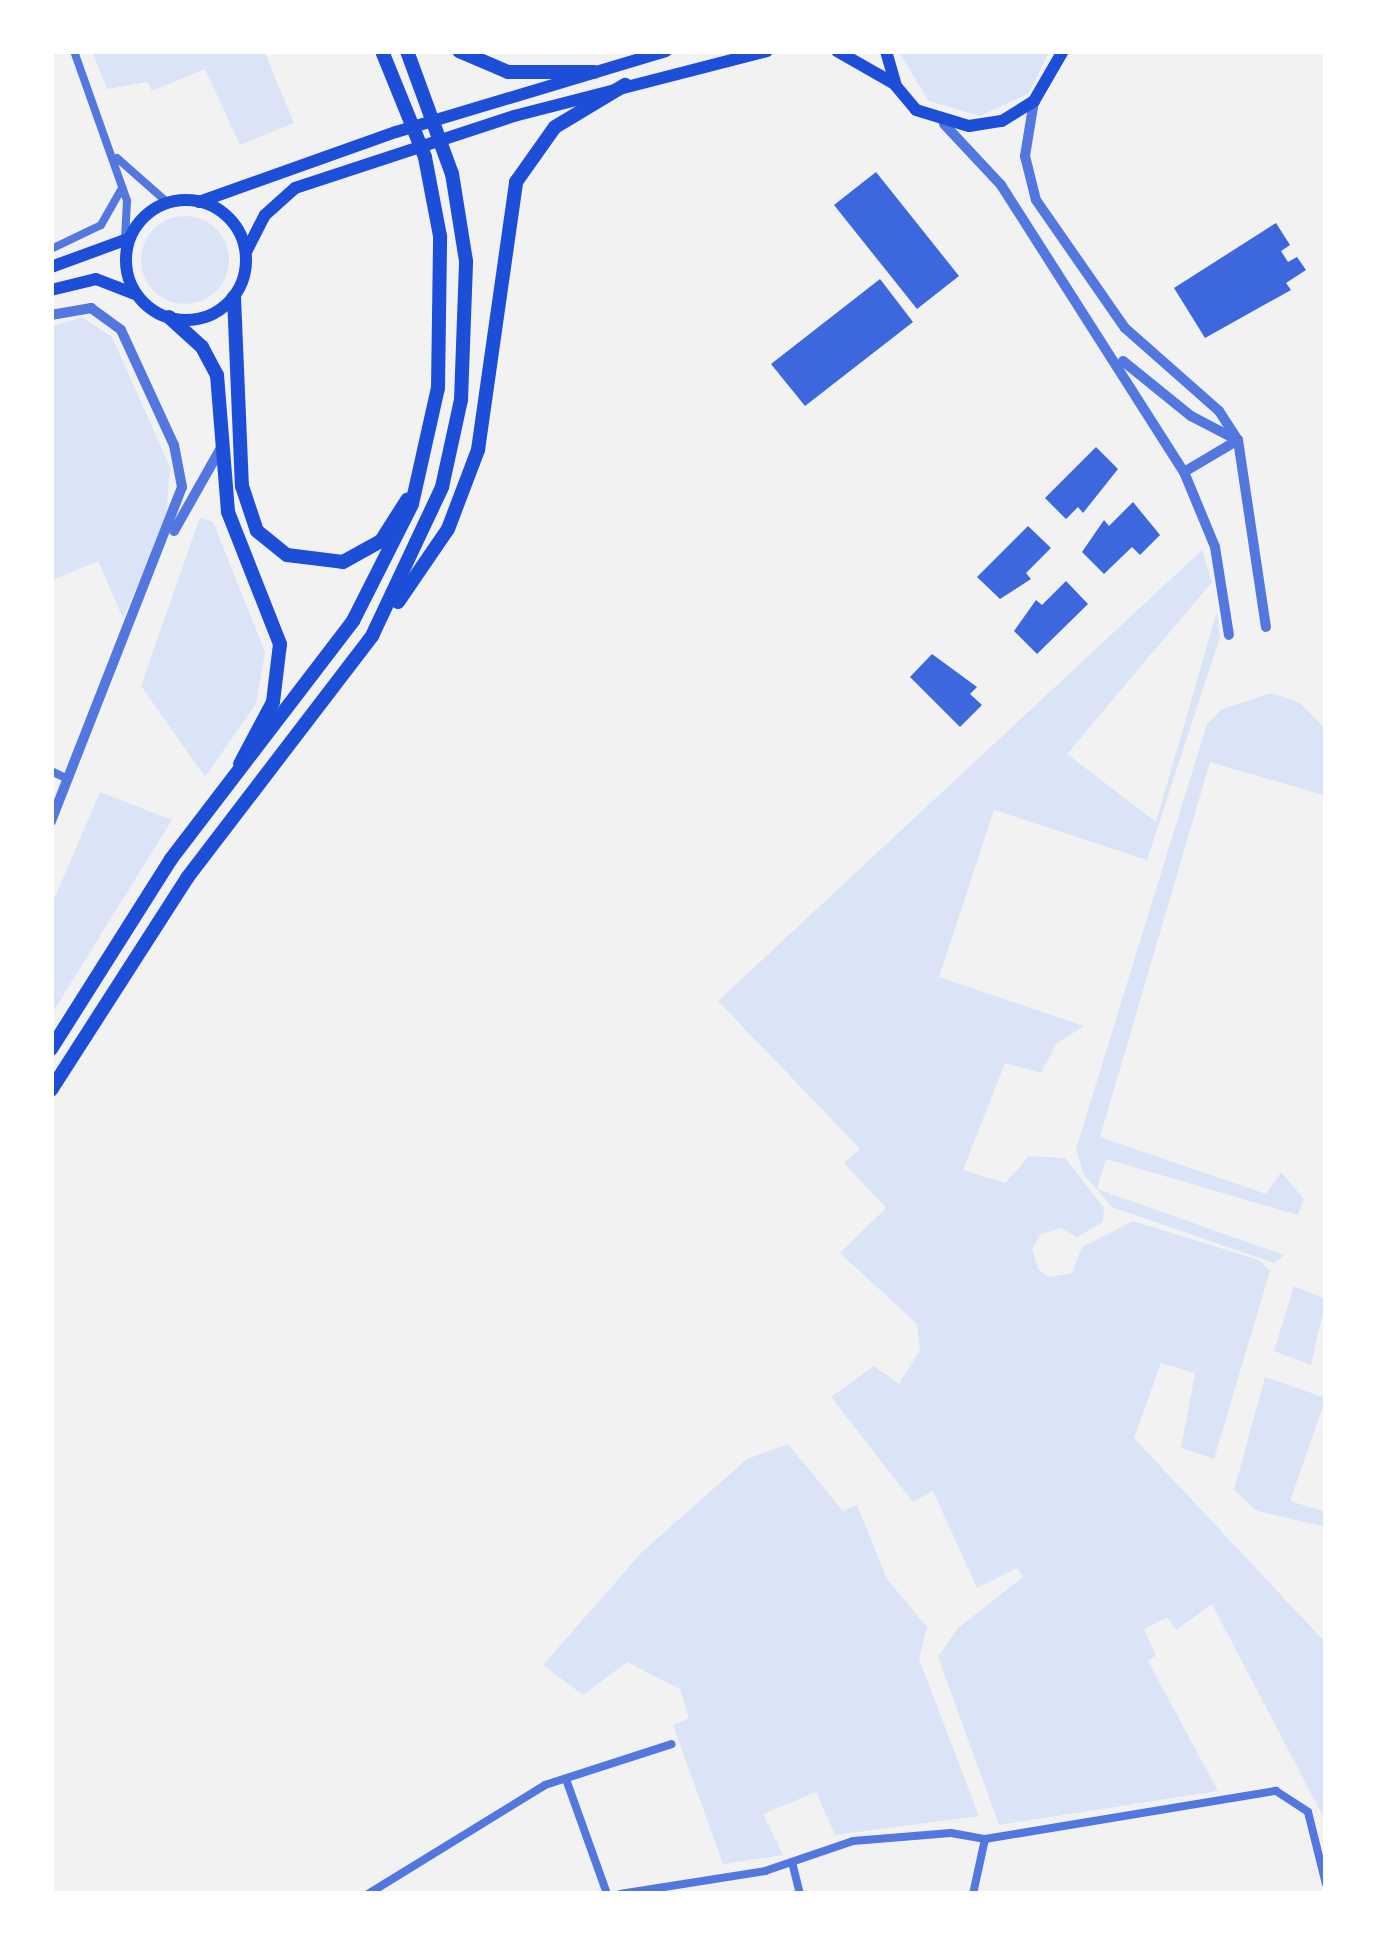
<!DOCTYPE html>
<style>
body{margin:0}
#map{position:relative;width:1377px;height:1945px;overflow:hidden;background:#f2f2f2;font-family:"Nunito Sans",sans-serif}
div>[style]{position:absolute}
[style*='--x']{left:calc(var(--x)*1px);top:calc(var(--y)*1px);width:calc(var(--w)*1px);rotate:calc(var(--a)*1deg)}
.green>*{inset:0;background:#dbe4f7}
.round{border-radius:50%}
.building>*{inset:0;background:#3d67dc}
.minor>*{height:8px;margin:-4px;padding:0 4px;transform-origin:4px;border-radius:4px;background:#5277de}
.tertiary>*{height:10px;margin:-5px;padding:0 5px;transform-origin:5px;border-radius:5px;background:#5277de}
.secondary>*{height:12px;margin:-6px;padding:0 6px;transform-origin:6px;border-radius:6px;background:#1d4ed8}
.secondary>.ring{margin:-6px;padding:0;box-sizing:content-box;background:none;border:12px solid #1d4ed8;border-radius:50%}
.trunk>*{height:14px;margin:-7px;padding:0 7px;transform-origin:7px;border-radius:7px;background:#1d4ed8}
span{translate:-50% -50%;white-space:nowrap;text-align:center;line-height:1.15;-webkit-text-stroke:10px #fff;paint-order:stroke}
.frame{position:absolute;inset:0;border:54px solid #fff;pointer-events:none}
</style>
<div id="map">
<div class="green">
<div style="clip-path:polygon(92px 51px,264px 51px,294px 123px,240px 145px,205px 69px,152px 91px,147px 82px,107px 89px)"></div>
<div style="clip-path:polygon(898px 51px,1050px 51px,1028px 94px,980px 116px,929px 101px)"></div>
<div class="round" style="left:141px;top:216px;width:88px;height:88px"></div>
<div style="clip-path:polygon(82px 317px,112px 337px,170px 467px,166px 521px,123px 618px,98px 561px,51px 581px,51px 327px)"></div>
<div style="clip-path:polygon(200px 517px,213px 522px,265px 652px,256px 704px,205px 777px,141px 686px)"></div>
<div style="clip-path:polygon(1202px 550px,1212px 582px,1067px 754px,1156px 822px,1217px 611px,1220px 637px,1147px 860px,994px 810px,939px 977px,1084px 1026px,1056px 1044px,1041px 1073px,1005px 1063px,963px 1170px,1005px 1183px,1029px 1156px,1065px 1158px,1104px 1208px,1103px 1222px,1077px 1237px,1060px 1228px,1040px 1235px,1032px 1249px,1038px 1269px,1049px 1277px,1072px 1273px,1082px 1247px,1133px 1221px,1259px 1260px,1270px 1271px,1214px 1459px,1181px 1448px,1195px 1373px,1161px 1363px,1134px 1438px,1326px 1643px,1326px 1822px,1212px 1604px,1176px 1630px,1167px 1617px,1144px 1629px,1156px 1655px,1148px 1661px,1218px 1791px,999px 1825px,938px 1657px,958px 1628px,1023px 1577px,1017px 1568px,977px 1588px,933px 1491px,913px 1502px,831px 1397px,874px 1366px,899px 1384px,920px 1350px,917px 1324px,840px 1253px,886px 1208px,844px 1163px,860px 1149px,718px 1001px)"></div>
<div style="clip-path:polygon(1272px 693px,1300px 703px,1326px 730px,1326px 796px,1210px 762px,1100px 1137px,1266px 1194px,1281px 1172px,1304px 1199px,1298px 1215px,1106px 1159px,1097px 1189px,1284px 1255px,1274px 1263px,1112px 1207px,1084px 1175px,1076px 1149px,1207px 724px,1222px 709px)"></div>
<div style="clip-path:polygon(100px 792px,172px 820px,51px 1015px,51px 906px)"></div>
<div style="clip-path:polygon(1294px 1286px,1326px 1299px,1311px 1365px,1274px 1351px)"></div>
<div style="clip-path:polygon(1265px 1377px,1326px 1398px,1290px 1501px,1326px 1512px,1326px 1527px,1257px 1511px,1234px 1490px)"></div>
<div style="clip-path:polygon(788px 1444px,843px 1511px,857px 1505px,887px 1579px,927px 1627px,919px 1659px,979px 1816px,835px 1835px,816px 1792px,763px 1814px,783px 1855px,723px 1864px,673px 1725px,689px 1718px,680px 1689px,627px 1662px,583px 1695px,543px 1665px,642px 1552px,747px 1459px)"></div>
</div>
<div class="building">
<div style="clip-path:polygon(876px 172px,959px 276px,917px 309px,834px 205px)"></div>
<div style="clip-path:polygon(1276px 223px,1290px 245px,1281px 251px,1288px 262px,1297px 257px,1306px 270px,1286px 283px,1291px 290px,1205px 338px,1174px 288px)"></div>
<div style="clip-path:polygon(880px 279px,913px 322px,805px 406px,771px 364px)"></div>
<div style="clip-path:polygon(1096px 447px,1118px 469px,1083px 513px,1078px 507px,1066px 519px,1045px 498px)"></div>
<div style="clip-path:polygon(1133px 502px,1160px 535px,1140px 555px,1132px 547px,1104px 574px,1082px 552px,1104px 520px,1109px 526px)"></div>
<div style="clip-path:polygon(1028px 526px,1051px 548px,1026px 573px,1031px 579px,1000px 599px,977px 577px)"></div>
<div style="clip-path:polygon(1066px 581px,1088px 604px,1037px 654px,1014px 631px,1036px 600px,1042px 605px)"></div>
<div style="clip-path:polygon(932px 654px,977px 687px,970px 694px,982px 705px,960px 727px,910px 677px)"></div>
</div>
<div class="minor">
<div style="--x:74;--y:51;--w:159;--a:70.5"></div>
<div style="--x:127;--y:201;--w:39;--a:93"></div>
<div style="--x:117;--y:158;--w:68;--a:41.4"></div>
<div style="--x:51;--y:249;--w:55;--a:-25.6"></div>
<div style="--x:101;--y:225;--w:43;--a:-60.4"></div>
<div style="--x:51;--y:771;--w:19;--a:25"></div>
<div style="--x:567;--y:1782;--w:119;--a:70.3"></div>
<div style="--x:792;--y:1862;--w:33;--a:76"></div>
<div style="--x:368;--y:1894;--w:208;--a:-31.6"></div>
<div style="--x:545;--y:1785;--w:133;--a:-17.9"></div>
<div style="--x:620;--y:1894;--w:147;--a:-9"></div>
<div style="--x:765;--y:1871;--w:93;--a:-18.8"></div>
<div style="--x:853;--y:1841;--w:98;--a:-4.7"></div>
<div style="--x:951;--y:1833;--w:35;--a:10"></div>
<div style="--x:985;--y:1839;--w:295;--a:-9.4"></div>
<div style="--x:1276;--y:1791;--w:38;--a:33"></div>
<div style="--x:1308;--y:1812;--w:74;--a:76"></div>
<div style="--x:973;--y:1894;--w:56;--a:-77.7"></div>
</div>
<div class="tertiary">
<div style="--x:1034;--y:101;--w:56;--a:99.3"></div>
<div style="--x:1025;--y:156;--w:45;--a:76"></div>
<div style="--x:1036;--y:200;--w:156;--a:55.2"></div>
<div style="--x:1125;--y:328;--w:125;--a:41.4"></div>
<div style="--x:1219;--y:411;--w:35;--a:57"></div>
<div style="--x:1238;--y:440;--w:189;--a:81.5"></div>
<div style="--x:944;--y:124;--w:83;--a:46.9"></div>
<div style="--x:1001;--y:185;--w:340;--a:57.5"></div>
<div style="--x:1184;--y:472;--w:81;--a:67.5"></div>
<div style="--x:1215;--y:547;--w:89;--a:81"></div>
<div style="--x:51;--y:315;--w:41;--a:-9.9"></div>
<div style="--x:91;--y:308;--w:37;--a:36"></div>
<div style="--x:121;--y:330;--w:127;--a:65.3"></div>
<div style="--x:174;--y:445;--w:43;--a:79.2"></div>
<div style="--x:182;--y:487;--w:359;--a:111.4"></div>
<div style="--x:1123;--y:361;--w:87;--a:39"></div>
<div style="--x:1191;--y:416;--w:50;--a:27.6"></div>
<div style="--x:1184;--y:472;--w:63;--a:-30.7"></div>
<div style="--x:174;--y:531;--w:95;--a:-60.5"></div>
</div>
<div class="secondary">
<div style="--x:837;--y:51;--w:64;--a:29.7"></div>
<div style="--x:886;--y:51;--w:36;--a:74"></div>
<div style="--x:896;--y:86;--w:31;--a:50"></div>
<div style="--x:916;--y:110;--w:55;--a:16.8"></div>
<div style="--x:969;--y:126;--w:33;--a:-9"></div>
<div style="--x:1002;--y:121;--w:38;--a:-32"></div>
<div style="--x:1034;--y:101;--w:58;--a:-59.9"></div>
<div class="ring" style="left:126px;top:200px;width:108px;height:108px"></div>
<div style="--x:199;--y:202;--w:209;--a:-19.6"></div>
<div style="--x:396;--y:132;--w:282;--a:-16.7"></div>
<div style="--x:247;--y:250;--w:39;--a:-63"></div>
<div style="--x:265;--y:215;--w:40;--a:-42"></div>
<div style="--x:295;--y:188;--w:231;--a:-18.2"></div>
<div style="--x:514;--y:116;--w:261;--a:-14.4"></div>
<div style="--x:51;--y:267;--w:79;--a:-20"></div>
<div style="--x:51;--y:290;--w:46;--a:-13.7"></div>
<div style="--x:96;--y:279;--w:42;--a:21"></div>
</div>
<div class="trunk">
<div style="--x:459;--y:51;--w:53;--a:23.2"></div>
<div style="--x:508;--y:72;--w:86;--a:0"></div>
<div style="--x:234;--y:297;--w:189;--a:87.6"></div>
<div style="--x:242;--y:486;--w:47;--a:71.6"></div>
<div style="--x:257;--y:531;--w:38;--a:39"></div>
<div style="--x:287;--y:555;--w:56;--a:7.1"></div>
<div style="--x:343;--y:562;--w:43;--a:-28.9"></div>
<div style="--x:381;--y:541;--w:49;--a:-57.6"></div>
<div style="--x:169;--y:317;--w:45;--a:42.3"></div>
<div style="--x:202;--y:347;--w:32;--a:62"></div>
<div style="--x:217;--y:375;--w:137;--a:85.4"></div>
<div style="--x:228;--y:512;--w:142;--a:68.5"></div>
<div style="--x:280;--y:644;--w:58;--a:96.9"></div>
<div style="--x:273;--y:702;--w:70;--a:118"></div>
<div style="--x:398;--y:602;--w:88;--a:-55.6"></div>
<div style="--x:448;--y:529;--w:85;--a:-69.2"></div>
<div style="--x:478;--y:450;--w:271;--a:-81.9"></div>
<div style="--x:516;--y:182;--w:67;--a:-54.7"></div>
<div style="--x:555;--y:127;--w:82;--a:-31"></div>
<div style="--x:51;--y:1049;--w:225;--a:-57.7"></div>
<div style="--x:171;--y:859;--w:300;--a:-52.6"></div>
<div style="--x:353;--y:621;--w:131;--a:-63.2"></div>
<div style="--x:412;--y:504;--w:119;--a:-77.4"></div>
<div style="--x:438;--y:388;--w:152;--a:-89.2"></div>
<div style="--x:440;--y:236;--w:80;--a:-100.8"></div>
<div style="--x:425;--y:157;--w:114;--a:-112.1"></div>
<div style="--x:51;--y:1090;--w:252;--a:-57.3"></div>
<div style="--x:187;--y:878;--w:305;--a:-52.6"></div>
<div style="--x:372;--y:636;--w:165;--a:-64.8"></div>
<div style="--x:442;--y:487;--w:89;--a:-77.7"></div>
<div style="--x:461;--y:400;--w:139;--a:-87.9"></div>
<div style="--x:466;--y:261;--w:88;--a:-99.1"></div>
<div style="--x:452;--y:174;--w:131;--a:-110.1"></div>
</div>
<div class="frame"></div>
</div>
